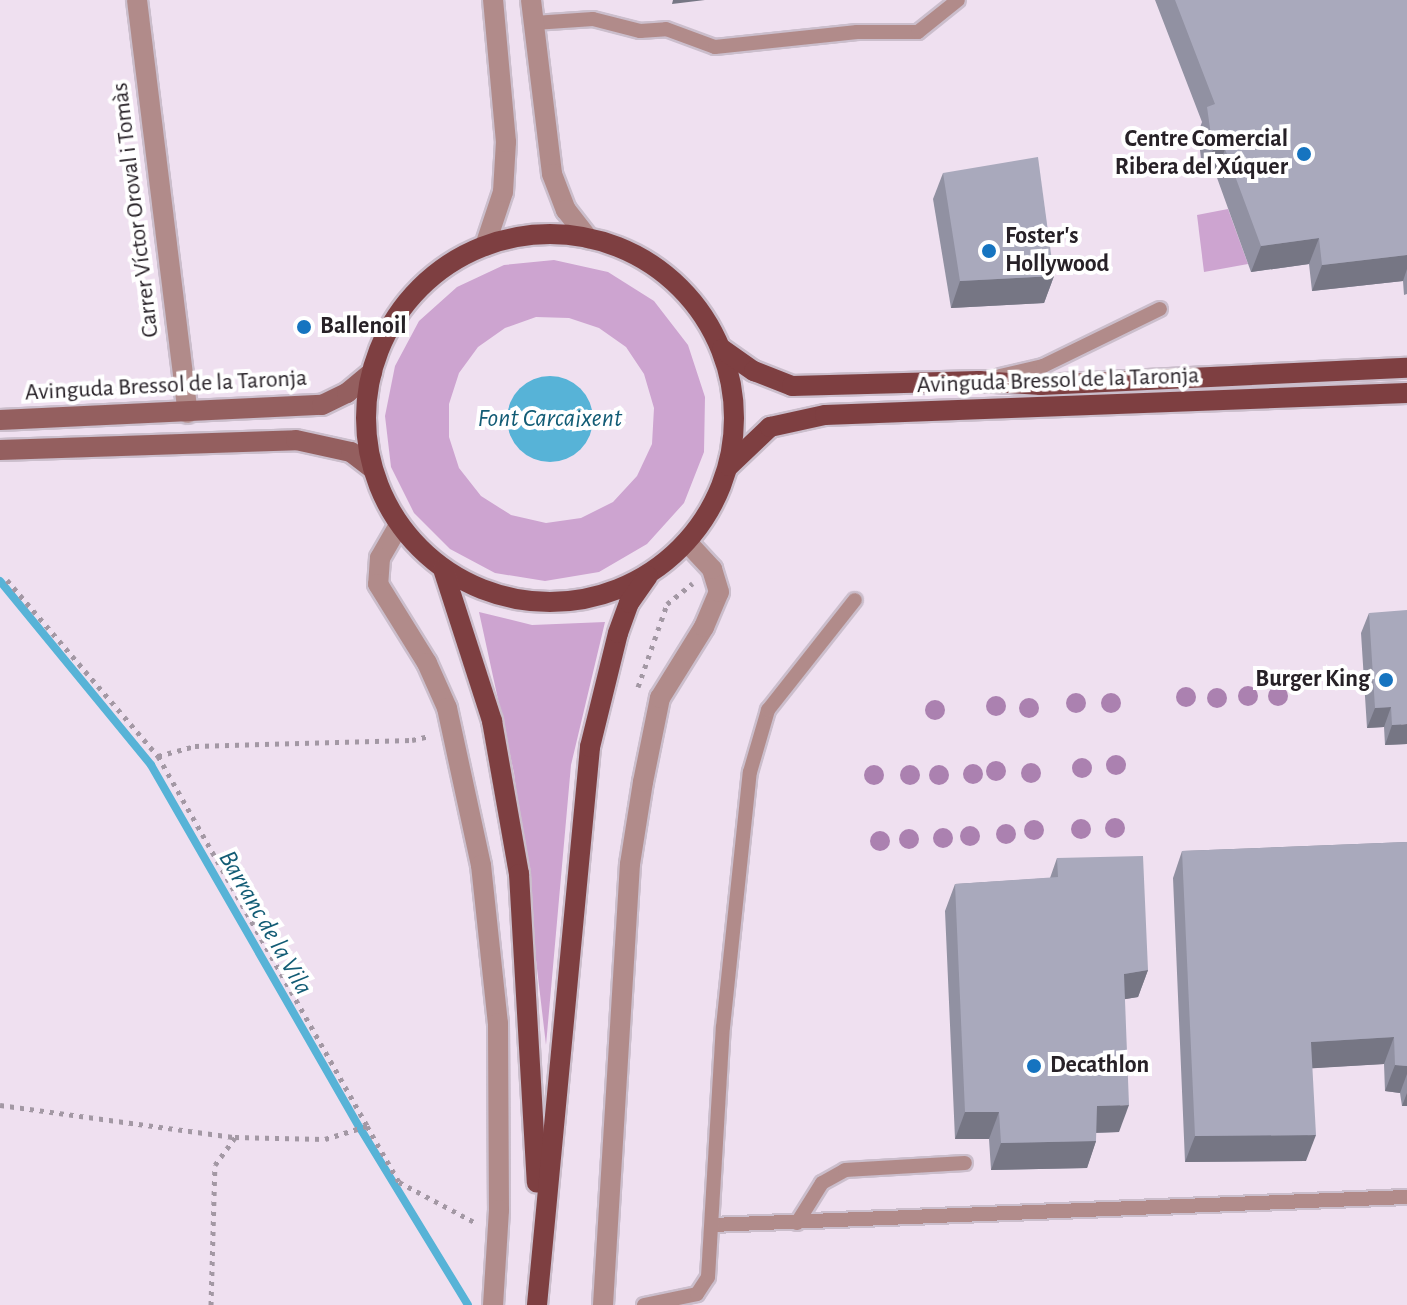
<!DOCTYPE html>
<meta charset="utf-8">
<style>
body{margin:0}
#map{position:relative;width:1407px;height:1305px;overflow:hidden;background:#efe0f0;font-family:"Alegreya Sans",sans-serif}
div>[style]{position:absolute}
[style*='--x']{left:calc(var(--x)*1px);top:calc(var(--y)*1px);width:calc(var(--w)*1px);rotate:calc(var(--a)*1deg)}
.green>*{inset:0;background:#cda4d0}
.water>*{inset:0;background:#57b3d7}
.round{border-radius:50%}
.stream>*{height:8px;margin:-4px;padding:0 4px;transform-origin:4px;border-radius:4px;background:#57b3d7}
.path>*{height:5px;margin-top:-2.5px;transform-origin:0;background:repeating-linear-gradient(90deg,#a398a4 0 4px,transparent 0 10px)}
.roads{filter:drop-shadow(2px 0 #cbbecc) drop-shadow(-2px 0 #cbbecc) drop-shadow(0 2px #cbbecc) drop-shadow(0 -2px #cbbecc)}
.lane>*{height:14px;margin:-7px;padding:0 7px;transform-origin:7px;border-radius:7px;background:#b18b8a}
.street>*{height:20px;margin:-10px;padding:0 10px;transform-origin:10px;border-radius:10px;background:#b18b8a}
.secondary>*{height:20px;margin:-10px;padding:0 10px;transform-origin:10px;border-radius:10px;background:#945f5f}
.primary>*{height:20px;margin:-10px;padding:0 10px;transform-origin:10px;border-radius:10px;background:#7e3f41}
.primary>.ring{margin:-10px;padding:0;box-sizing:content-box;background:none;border:20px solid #7e3f41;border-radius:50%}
.trees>*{width:20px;height:20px;margin:-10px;border-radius:50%;background:#ab81b0}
.wall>*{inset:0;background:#9191a2}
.shaded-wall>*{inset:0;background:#767684}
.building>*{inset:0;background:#a9a9bc}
.dots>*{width:22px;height:22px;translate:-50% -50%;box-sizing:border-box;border:4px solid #fff;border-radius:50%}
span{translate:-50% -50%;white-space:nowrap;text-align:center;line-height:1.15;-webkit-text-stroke:8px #fff;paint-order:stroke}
.poi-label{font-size:24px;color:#272127;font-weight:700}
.right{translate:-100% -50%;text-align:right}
.left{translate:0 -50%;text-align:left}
.street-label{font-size:24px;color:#272127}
.water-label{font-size:26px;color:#125c75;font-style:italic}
</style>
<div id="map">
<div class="green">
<div style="clip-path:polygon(1228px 209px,1248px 264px,1204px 272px,1197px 215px)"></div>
<div style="clip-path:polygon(evenodd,554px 260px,608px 272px,654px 301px,688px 345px,705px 397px,704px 452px,684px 503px,647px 544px,599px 572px,545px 581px,495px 573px,450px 549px,414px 513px,391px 467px,385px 416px,395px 366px,419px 321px,457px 287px,504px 265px,554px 260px,536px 317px,569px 318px,599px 328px,626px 347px,644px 374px,654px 408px,652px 444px,637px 476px,613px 502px,581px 518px,546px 523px,511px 515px,481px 496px,459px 468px,449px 437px,449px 404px,459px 373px,478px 347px,505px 328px,536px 317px)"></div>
<div style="clip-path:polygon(479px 612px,532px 625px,605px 622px,571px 765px,546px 1045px,514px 773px)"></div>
</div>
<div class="water">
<div class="round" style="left:507px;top:376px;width:86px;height:86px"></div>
</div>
<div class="stream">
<div style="--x:0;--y:581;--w:238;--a:50.6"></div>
<div style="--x:151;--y:765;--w:419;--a:60.1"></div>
<div style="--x:360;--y:1128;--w:207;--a:58.6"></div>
</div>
<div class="path">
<div style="--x:7;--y:580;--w:232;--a:49.4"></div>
<div style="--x:158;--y:756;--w:425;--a:60.5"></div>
<div style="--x:638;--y:687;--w:88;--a:-70.7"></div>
<div style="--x:667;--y:604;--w:33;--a:-39"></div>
<div style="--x:158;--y:756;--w:38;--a:-15"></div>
<div style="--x:195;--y:746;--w:217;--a:-1.6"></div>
<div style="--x:412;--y:740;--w:18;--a:-13"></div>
<div style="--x:0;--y:1105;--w:237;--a:7.8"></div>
<div style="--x:235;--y:1137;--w:90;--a:1.3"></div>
<div style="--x:325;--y:1139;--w:44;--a:-17.2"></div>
<div style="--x:367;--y:1126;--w:64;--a:60.3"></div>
<div style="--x:399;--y:1182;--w:87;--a:28"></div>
<div style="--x:211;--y:1305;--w:140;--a:-88.4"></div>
<div style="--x:215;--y:1165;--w:34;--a:-54"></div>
</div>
<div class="roads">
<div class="lane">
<div style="--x:534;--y:23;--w:59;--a:-3.9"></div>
<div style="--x:593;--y:19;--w:49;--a:14.3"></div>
<div style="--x:640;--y:31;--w:26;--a:-4"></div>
<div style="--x:666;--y:29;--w:52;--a:20.2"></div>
<div style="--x:715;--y:47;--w:143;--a:-6"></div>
<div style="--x:857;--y:32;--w:61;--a:0"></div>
<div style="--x:918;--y:32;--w:51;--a:-38.7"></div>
<div style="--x:1000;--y:376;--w:44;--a:-13.1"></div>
<div style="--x:1043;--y:366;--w:130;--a:-26"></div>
<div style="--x:797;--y:1223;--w:47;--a:-58"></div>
<div style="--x:822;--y:1183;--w:26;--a:-29"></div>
<div style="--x:845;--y:1170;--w:120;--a:-3.3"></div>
<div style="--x:712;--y:1225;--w:696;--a:-2.31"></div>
<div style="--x:644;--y:1305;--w:54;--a:-11.7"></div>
<div style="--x:697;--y:1294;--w:20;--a:-57"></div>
<div style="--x:708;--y:1277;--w:250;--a:-86.6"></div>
<div style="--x:723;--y:1027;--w:256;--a:-84"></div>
<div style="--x:750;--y:772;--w:65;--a:-73.8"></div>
<div style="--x:768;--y:710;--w:140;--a:-51.7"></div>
</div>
<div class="street">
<div style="--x:137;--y:0;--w:416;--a:83"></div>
<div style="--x:531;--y:0;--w:175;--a:83.1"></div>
<div style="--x:552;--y:174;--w:39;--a:69"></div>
<div style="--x:566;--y:210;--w:36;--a:52"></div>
<div style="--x:485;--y:246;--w:57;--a:-71.6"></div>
<div style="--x:503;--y:192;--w:50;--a:-86.6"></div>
<div style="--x:506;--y:142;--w:143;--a:-95.2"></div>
<div style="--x:399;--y:525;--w:38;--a:120"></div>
<div style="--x:380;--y:558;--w:26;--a:94"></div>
<div style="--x:378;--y:584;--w:93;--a:58.2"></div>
<div style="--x:427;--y:663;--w:49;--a:66"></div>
<div style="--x:447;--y:708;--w:161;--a:77.8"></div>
<div style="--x:481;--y:865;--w:159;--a:83.9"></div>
<div style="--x:498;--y:1023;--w:187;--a:89.7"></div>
<div style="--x:499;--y:1210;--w:95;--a:93.6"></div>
<div style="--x:603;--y:1305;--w:442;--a:-86.5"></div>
<div style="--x:630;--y:864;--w:83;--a:-81"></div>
<div style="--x:643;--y:782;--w:86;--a:-78.6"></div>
<div style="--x:660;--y:698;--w:84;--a:-58.2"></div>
<div style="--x:704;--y:627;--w:38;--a:-67"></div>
<div style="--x:719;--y:592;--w:24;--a:-107"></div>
<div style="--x:712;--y:569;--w:37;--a:-133"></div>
</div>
<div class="secondary">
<div style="--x:0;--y:420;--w:322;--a:-2.7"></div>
<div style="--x:322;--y:405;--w:28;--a:-26"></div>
<div style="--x:347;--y:393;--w:33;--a:-40"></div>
<div style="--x:0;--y:450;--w:296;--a:-1.9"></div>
<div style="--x:296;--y:440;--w:56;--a:12.3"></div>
<div style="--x:351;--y:452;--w:28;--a:38"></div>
</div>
<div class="primary">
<div class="ring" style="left:366px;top:234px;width:348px;height:348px"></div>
<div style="--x:722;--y:349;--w:39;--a:35"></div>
<div style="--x:754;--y:371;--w:41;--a:21.5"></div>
<div style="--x:792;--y:386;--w:187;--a:-1.5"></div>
<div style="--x:979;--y:381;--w:62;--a:3.7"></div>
<div style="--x:1041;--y:385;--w:366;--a:-2.7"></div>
<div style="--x:729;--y:466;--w:57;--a:-43.6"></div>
<div style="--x:770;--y:427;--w:56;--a:-12.3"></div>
<div style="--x:825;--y:415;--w:582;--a:-2.16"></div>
<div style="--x:443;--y:569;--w:160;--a:72.1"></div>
<div style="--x:492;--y:721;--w:155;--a:80"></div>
<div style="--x:519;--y:874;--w:309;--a:86.7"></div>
<div style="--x:537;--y:1305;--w:561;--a:-84.57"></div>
<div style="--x:590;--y:747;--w:117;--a:-76.2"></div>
<div style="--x:618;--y:633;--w:32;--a:-70"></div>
<div style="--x:629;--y:603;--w:33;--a:-55"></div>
</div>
</div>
<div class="trees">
<div style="left:1248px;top:696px"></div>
<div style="left:1278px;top:696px"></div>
<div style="left:1186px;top:697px"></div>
<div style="left:1217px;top:698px"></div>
<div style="left:1076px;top:703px"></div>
<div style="left:1111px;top:703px"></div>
<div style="left:996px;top:706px"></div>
<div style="left:1029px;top:708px"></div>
<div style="left:935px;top:710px"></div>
<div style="left:1116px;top:765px"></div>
<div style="left:1082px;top:768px"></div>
<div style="left:996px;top:771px"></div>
<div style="left:1031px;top:773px"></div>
<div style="left:973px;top:774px"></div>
<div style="left:874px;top:775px"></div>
<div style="left:910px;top:775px"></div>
<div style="left:939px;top:775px"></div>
<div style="left:1115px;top:828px"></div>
<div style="left:1081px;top:829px"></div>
<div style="left:1034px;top:830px"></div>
<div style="left:1006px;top:834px"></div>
<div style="left:970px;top:836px"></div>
<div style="left:943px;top:838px"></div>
<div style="left:909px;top:839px"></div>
<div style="left:880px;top:841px"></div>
</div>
<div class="wall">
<div style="clip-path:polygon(1155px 0,1407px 0,1407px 294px,1404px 295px,1403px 281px,1312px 291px,1309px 264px,1251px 272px,1216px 175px,1203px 176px,1198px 133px,1202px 122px)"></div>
<div style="clip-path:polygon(943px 173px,1054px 276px,1044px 303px,951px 308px,933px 199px)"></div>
<div style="clip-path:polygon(1369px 613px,1407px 744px,1385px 745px,1384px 727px,1367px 728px,1361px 633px)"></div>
<div style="clip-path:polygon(1407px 842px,1407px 1106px,1402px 1106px,1400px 1093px,1385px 1091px,1384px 1064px,1312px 1068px,1306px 1161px,1185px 1162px,1173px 878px,1182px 851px)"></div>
<div style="clip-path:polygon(1057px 858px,1148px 970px,1138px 997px,1125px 999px,1119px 1132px,1096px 1133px,1096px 1141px,1087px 1168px,991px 1170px,989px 1139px,955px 1139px,945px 911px,955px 884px,1050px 878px)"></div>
</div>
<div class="shaded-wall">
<div style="clip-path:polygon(673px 0,705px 0,672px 4px)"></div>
<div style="clip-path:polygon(1225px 149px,1216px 175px,1203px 176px,1213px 150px)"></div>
<div style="clip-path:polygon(1319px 238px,1309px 264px,1251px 272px,1261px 246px)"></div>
<div style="clip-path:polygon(1407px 255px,1407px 269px,1403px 281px,1312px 291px,1322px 265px)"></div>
<div style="clip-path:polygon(1054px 276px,1044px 303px,951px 308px,960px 281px)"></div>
<div style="clip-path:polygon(1391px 707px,1384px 727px,1367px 728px,1375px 708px)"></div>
<div style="clip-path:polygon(1407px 724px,1407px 744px,1385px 745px,1392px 725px)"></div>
<div style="clip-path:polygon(1148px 970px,1138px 997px,1114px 1001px,1124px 974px)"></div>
<div style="clip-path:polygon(1394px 1037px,1384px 1064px,1301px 1069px,1311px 1042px)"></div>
<div style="clip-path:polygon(1395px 1065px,1407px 1066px,1407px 1074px,1400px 1093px,1385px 1091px)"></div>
<div style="clip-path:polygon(1407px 1093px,1407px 1106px,1402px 1106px)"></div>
<div style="clip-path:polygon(1129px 1105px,1119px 1132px,1087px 1133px,1097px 1106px)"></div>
<div style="clip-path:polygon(965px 1112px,999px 1112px,989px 1139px,955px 1139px)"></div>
<div style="clip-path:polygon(1316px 1135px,1306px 1161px,1185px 1162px,1195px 1136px)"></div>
<div style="clip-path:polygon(1096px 1141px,1087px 1168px,991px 1170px,1001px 1143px)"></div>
</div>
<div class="building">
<div style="clip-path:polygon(1175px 0,1407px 0,1407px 255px,1322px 265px,1319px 238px,1261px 246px,1225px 149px,1213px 150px,1207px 107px,1215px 104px)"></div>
<div style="clip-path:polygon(1038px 157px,1054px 276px,960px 281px,943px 173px)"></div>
<div style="clip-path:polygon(1407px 610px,1407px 724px,1392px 725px,1391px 707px,1375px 708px,1369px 613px)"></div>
<div style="clip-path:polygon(1407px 842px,1407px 1066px,1395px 1065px,1394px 1037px,1311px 1042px,1316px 1135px,1195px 1136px,1182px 851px)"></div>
<div style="clip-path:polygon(1143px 856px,1148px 970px,1124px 974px,1129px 1105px,1097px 1106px,1096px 1141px,1001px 1143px,999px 1112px,965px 1112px,955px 884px,1058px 877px,1057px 858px)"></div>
</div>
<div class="dots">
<div style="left:1304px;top:154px;background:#1674c0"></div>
<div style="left:989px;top:251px;background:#1674c0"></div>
<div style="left:304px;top:327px;background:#1674c0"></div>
<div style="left:1386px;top:680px;background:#1674c0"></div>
<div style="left:1034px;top:1066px;background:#1674c0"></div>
</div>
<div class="poi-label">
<span class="right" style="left:1288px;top:154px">Centre Comercial<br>Ribera del Xúquer</span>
<span class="left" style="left:1005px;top:251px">Foster's<br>Hollywood</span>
<span class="left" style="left:320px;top:327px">Ballenoil</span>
<span class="right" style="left:1370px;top:680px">Burger King</span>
<span class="left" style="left:1050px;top:1066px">Decathlon</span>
</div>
<div class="street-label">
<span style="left:136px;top:210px;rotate:-97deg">Carrer Víctor Oroval i Tomàs</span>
<span style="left:1058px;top:381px;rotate:-2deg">Avinguda Bressol de la Taronja</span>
<span style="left:166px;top:386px;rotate:-3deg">Avinguda Bressol de la Taronja</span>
</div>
<div class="water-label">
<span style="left:550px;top:419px">Font Carcaixent</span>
<span style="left:265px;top:923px;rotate:60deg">Barranc de la Vila</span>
</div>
</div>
